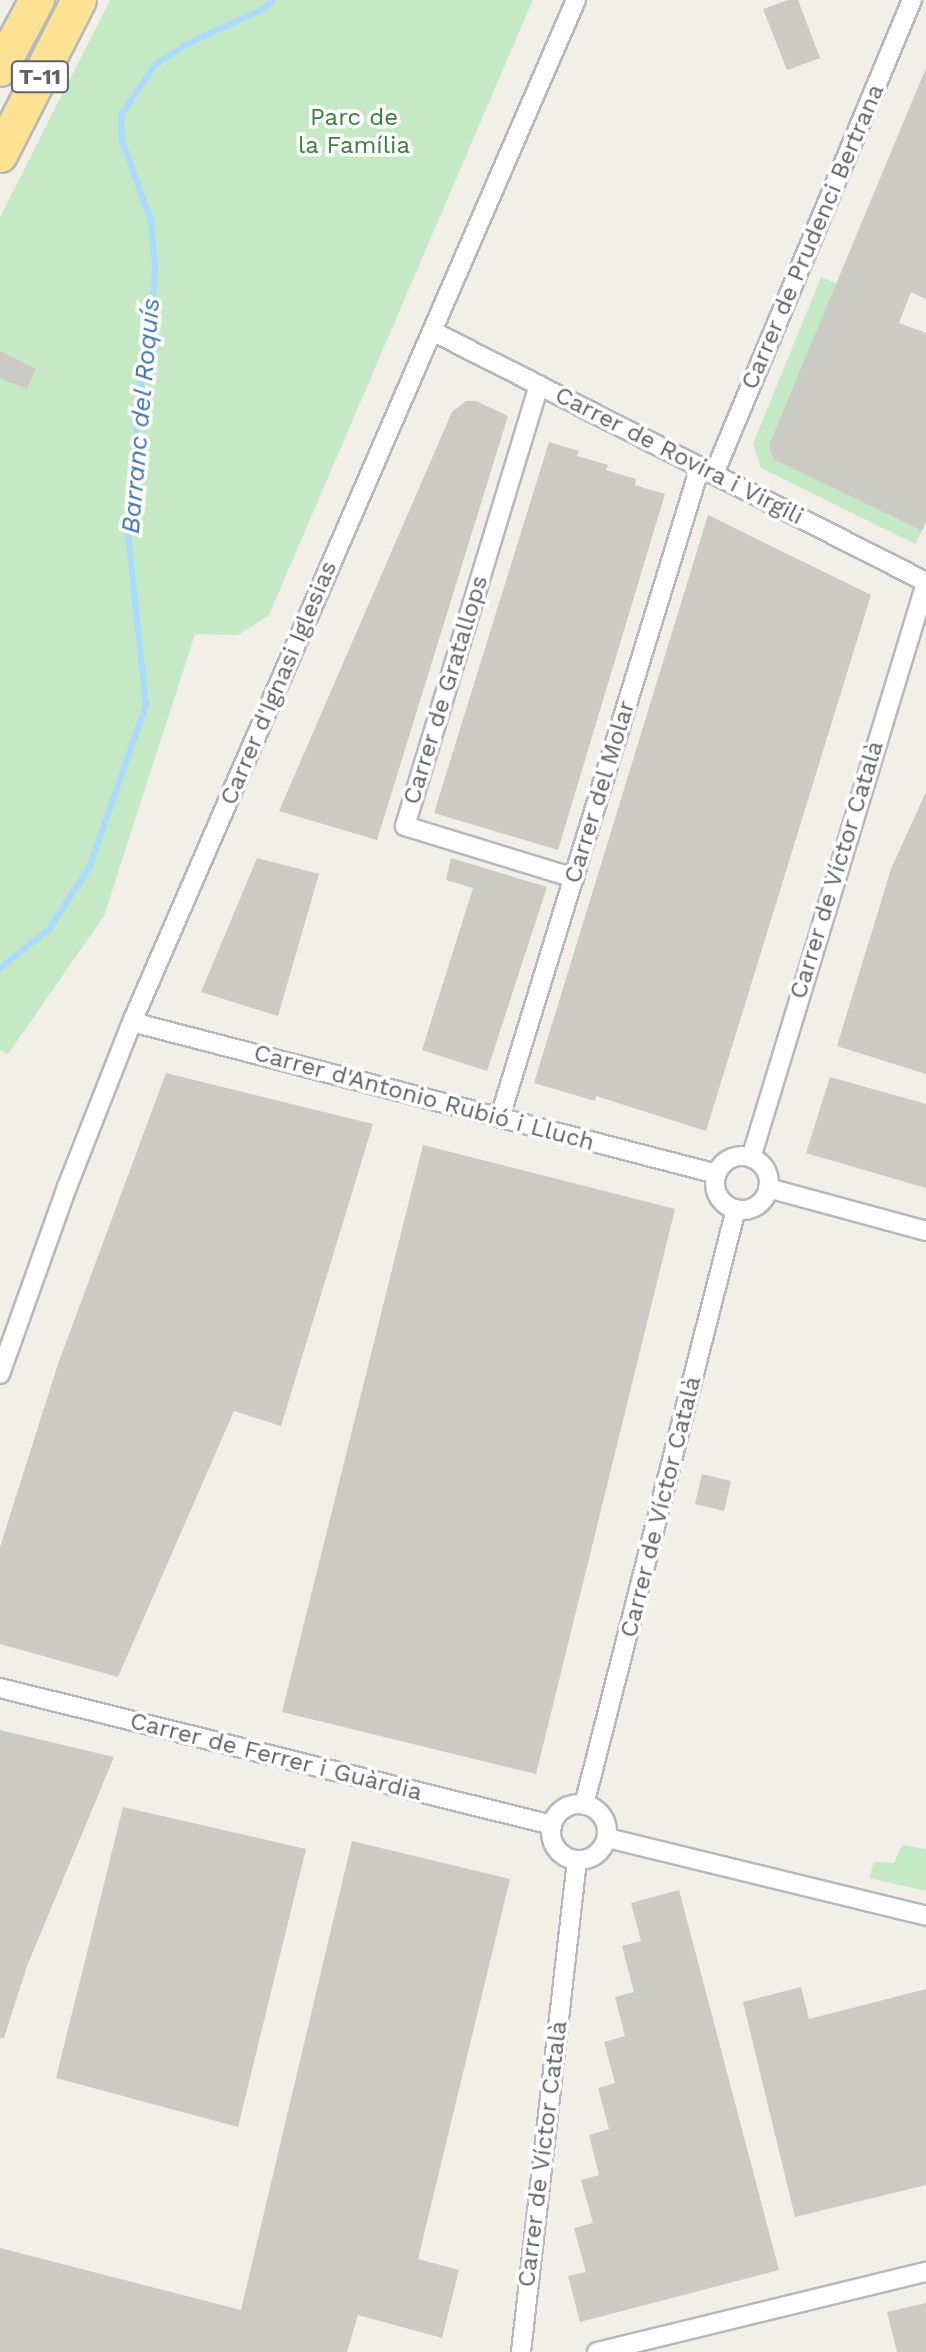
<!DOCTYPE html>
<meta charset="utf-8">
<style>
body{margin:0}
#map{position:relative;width:926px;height:2352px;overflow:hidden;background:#f1efe8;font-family:"Work Sans",sans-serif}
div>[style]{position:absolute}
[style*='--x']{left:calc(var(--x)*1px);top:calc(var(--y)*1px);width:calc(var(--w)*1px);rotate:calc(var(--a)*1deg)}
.green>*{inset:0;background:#c5e8c5}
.stream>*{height:6px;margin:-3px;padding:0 3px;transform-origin:3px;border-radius:3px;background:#aadaff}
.building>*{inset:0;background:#cccac5}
.roads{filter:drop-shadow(2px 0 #b5b8bc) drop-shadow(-2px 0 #b5b8bc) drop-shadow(0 2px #b5b8bc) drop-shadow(0 -2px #b5b8bc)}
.street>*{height:18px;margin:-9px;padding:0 9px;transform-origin:9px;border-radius:9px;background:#fff}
.street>.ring{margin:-9px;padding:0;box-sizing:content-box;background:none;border:18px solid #fff;border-radius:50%}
.highway>*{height:34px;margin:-17px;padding:0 17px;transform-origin:17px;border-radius:17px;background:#fde293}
span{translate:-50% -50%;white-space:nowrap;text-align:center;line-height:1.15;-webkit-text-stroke:7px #fff;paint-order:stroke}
.shield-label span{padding:2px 6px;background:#fff;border:2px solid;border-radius:6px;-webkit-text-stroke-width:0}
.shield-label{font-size:22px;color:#5f6368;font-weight:700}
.park-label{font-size:24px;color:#348238}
.street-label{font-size:24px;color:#5f6368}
.water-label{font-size:26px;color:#4174aa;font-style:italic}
</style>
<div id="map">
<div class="green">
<div style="clip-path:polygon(110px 0,533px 0,269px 615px,238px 635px,195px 634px,104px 916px,8px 1054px,0 1051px,0 217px)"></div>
<div style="clip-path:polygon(821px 277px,837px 284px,769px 445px,773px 459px,922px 531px,915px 544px,761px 468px,753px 444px)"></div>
<div style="clip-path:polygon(902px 1845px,926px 1849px,926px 1891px,869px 1878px,874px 1862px,894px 1863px)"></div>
</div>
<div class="stream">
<div style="--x:0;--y:968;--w:63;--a:-38.5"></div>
<div style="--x:49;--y:929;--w:73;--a:-56.7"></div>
<div style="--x:89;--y:868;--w:173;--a:-70.7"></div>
<div style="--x:146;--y:705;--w:173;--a:-96"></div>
<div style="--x:128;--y:533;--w:143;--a:-85.2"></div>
<div style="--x:140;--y:391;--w:84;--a:-81.1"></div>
<div style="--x:153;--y:308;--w:44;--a:-87.4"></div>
<div style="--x:155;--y:264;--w:43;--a:-95.3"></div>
<div style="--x:151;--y:221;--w:85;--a:-109.9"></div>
<div style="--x:122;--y:141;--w:26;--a:-92"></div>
<div style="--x:121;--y:115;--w:60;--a:-55.8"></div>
<div style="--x:155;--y:65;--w:40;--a:-32.9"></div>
<div style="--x:189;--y:43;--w:81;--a:-24.7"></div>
<div style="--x:263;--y:9;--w:13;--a:-42"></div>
</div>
<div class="building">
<div style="clip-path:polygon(788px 0,798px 0,820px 58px,787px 70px,763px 9px)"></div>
<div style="clip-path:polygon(926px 68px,926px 299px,911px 292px,899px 323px,926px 333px,926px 521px,922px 531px,773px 459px,769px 445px)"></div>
<div style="clip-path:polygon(0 351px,36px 369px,27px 389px,0 378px)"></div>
<div style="clip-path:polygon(466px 401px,476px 401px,508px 416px,377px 840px,279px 811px,452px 412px)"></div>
<div style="clip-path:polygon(549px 442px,579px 451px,577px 456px,608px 465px,606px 470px,636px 479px,635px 485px,665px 494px,558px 850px,434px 813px)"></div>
<div style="clip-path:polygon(708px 515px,871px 595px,706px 1131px,596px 1096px,595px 1101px,534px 1083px)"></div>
<div style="clip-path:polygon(926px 792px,926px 1074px,837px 1046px,891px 869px)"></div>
<div style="clip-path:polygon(257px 858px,319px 874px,278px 1016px,201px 992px)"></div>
<div style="clip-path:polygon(451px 858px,547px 887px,487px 1071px,422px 1050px,473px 888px,446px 880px)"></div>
<div style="clip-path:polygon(166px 1073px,373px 1124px,281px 1426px,234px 1411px,118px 1677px,0 1644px,0 1547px,58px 1364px)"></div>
<div style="clip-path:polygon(830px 1077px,926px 1104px,926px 1188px,806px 1153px)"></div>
<div style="clip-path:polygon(423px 1145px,675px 1209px,536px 1774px,282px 1712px)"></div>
<div style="clip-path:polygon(702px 1474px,731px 1481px,724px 1511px,695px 1504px)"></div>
<div style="clip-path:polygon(0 1730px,114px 1757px,27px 1966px,4px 2038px,0 2038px)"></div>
<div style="clip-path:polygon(123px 1807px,306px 1849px,238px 2127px,56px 2078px)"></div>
<div style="clip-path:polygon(352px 1841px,510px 1879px,418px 2259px,459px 2270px,442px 2338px,358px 2315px,347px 2352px,0 2352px,0 2248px,241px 2310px)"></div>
<div style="clip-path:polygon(679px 1890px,779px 2270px,580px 2322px,568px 2276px,586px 2272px,574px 2228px,593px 2223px,581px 2180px,599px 2175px,589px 2135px,609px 2129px,598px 2088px,615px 2083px,604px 2042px,625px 2036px,615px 1997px,634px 1992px,622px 1946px,641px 1941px,631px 1903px)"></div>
<div style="clip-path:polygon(801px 1987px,809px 2019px,926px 1989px,926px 2185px,795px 2217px,743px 2002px)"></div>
<div style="clip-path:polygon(926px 2303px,926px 2352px,897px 2352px,887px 2312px)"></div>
</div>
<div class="roads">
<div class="street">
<div style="--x:432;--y:331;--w:554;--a:26.93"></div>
<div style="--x:539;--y:385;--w:461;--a:106.9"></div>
<div style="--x:405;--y:826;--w:177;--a:17.1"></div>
<div style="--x:714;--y:474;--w:514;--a:-67.33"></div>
<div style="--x:132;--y:1022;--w:604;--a:14.57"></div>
<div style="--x:500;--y:1117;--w:680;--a:-72.9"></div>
<div class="ring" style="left:715px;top:1156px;width:36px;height:36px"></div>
<div style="--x:751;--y:1158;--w:601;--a:-73.07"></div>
<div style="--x:768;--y:1188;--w:164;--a:15.2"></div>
<div style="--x:0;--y:1374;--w:199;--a:-70.3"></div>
<div style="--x:67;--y:1187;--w:177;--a:-68.5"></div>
<div style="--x:132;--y:1022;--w:1114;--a:-66.52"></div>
<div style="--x:0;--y:1688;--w:569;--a:13.94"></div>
<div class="ring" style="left:551px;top:1804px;width:38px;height:38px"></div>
<div style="--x:584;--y:1805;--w:615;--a:-75.69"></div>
<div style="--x:607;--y:1838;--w:328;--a:13.7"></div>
<div style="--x:521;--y:2352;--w:495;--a:-83.5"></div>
<div style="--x:597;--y:2352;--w:339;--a:-13.7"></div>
</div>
<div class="highway">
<div style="--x:0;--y:69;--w:78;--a:-61.8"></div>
<div style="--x:0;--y:155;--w:174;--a:-63"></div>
</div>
</div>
<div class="shield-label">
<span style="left:40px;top:77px">T-11</span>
</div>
<div class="park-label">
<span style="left:354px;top:132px">Parc de<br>la Família</span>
</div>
<div class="street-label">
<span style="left:813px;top:237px;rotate:-67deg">Carrer de Prudenci Bertrana</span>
<span style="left:679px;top:456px;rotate:27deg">Carrer de Rovira i Virgili</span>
<span style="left:279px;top:683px;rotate:-67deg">Carrer d'Ignasi Iglesias</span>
<span style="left:446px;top:690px;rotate:-73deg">Carrer de Gratallops</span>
<span style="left:600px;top:792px;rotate:-73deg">Carrer del Molar</span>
<span style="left:837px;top:870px;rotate:-73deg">Carrer de Víctor Català</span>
<span style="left:424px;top:1098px;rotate:15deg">Carrer d'Antonio Rubió i Lluch</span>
<span style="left:661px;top:1507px;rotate:-76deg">Carrer de Víctor Català</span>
<span style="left:276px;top:1757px;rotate:14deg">Carrer de Ferrer i Guàrdia</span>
<span style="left:543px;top:2154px;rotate:-83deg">Carrer de Víctor Català</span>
</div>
<div class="water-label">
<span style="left:141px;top:416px;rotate:-85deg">Barranc del Roquís</span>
</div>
</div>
